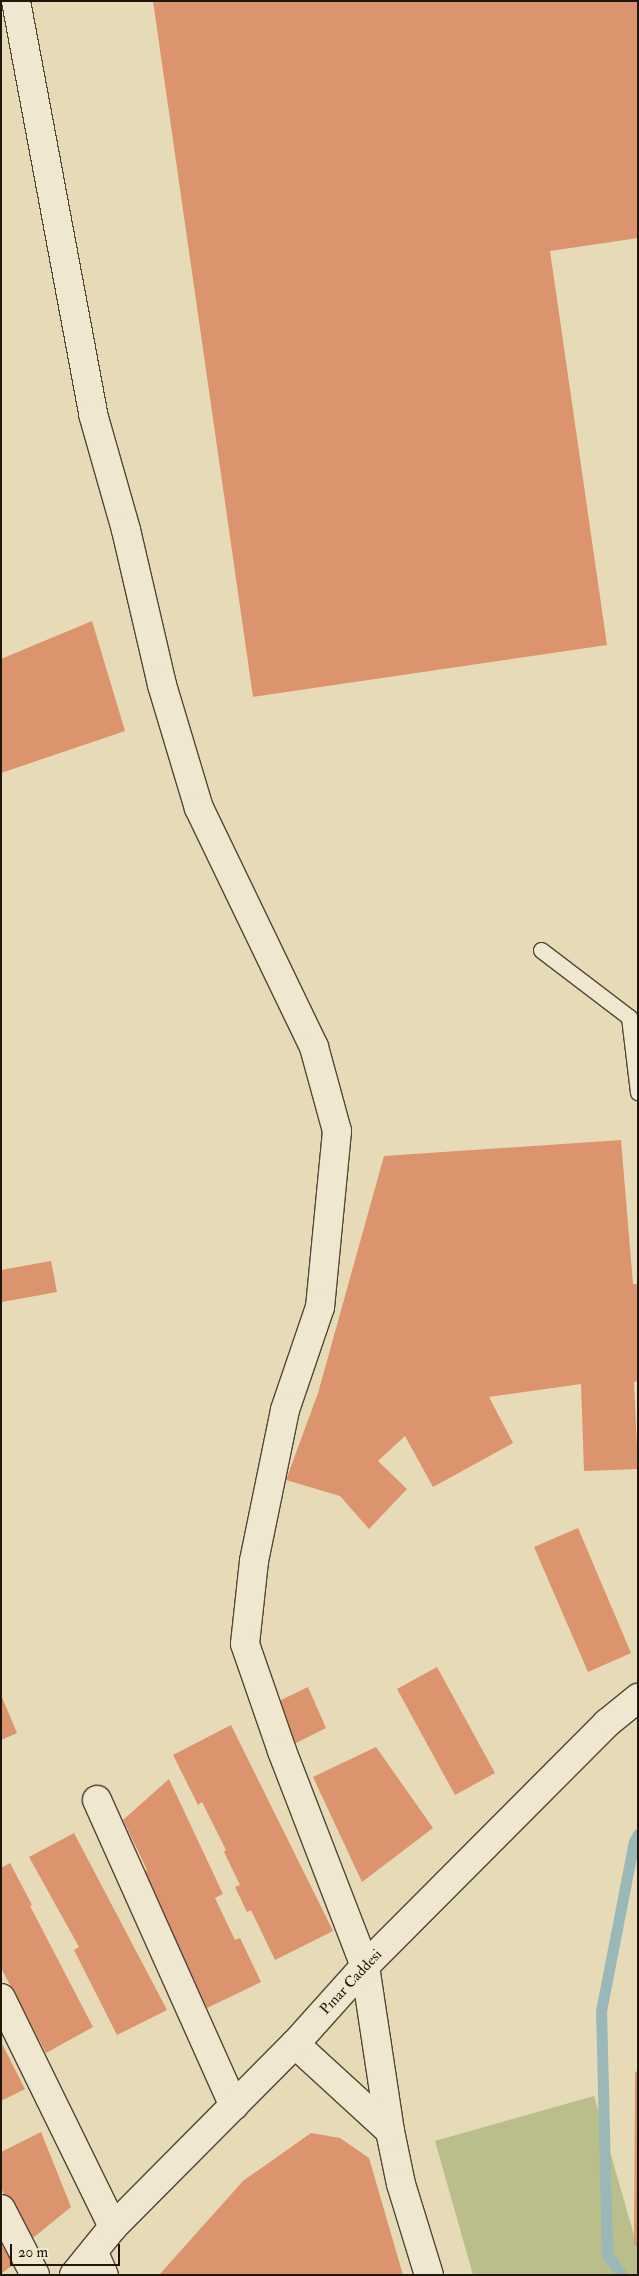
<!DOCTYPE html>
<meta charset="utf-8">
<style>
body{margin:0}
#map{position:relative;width:639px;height:2276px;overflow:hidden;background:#e7dab6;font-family:"IM FELL Double Pica",serif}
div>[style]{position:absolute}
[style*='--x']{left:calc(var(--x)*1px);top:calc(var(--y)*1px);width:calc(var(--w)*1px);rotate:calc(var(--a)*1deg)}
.green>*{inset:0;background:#babe8b}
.stream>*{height:11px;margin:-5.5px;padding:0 5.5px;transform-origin:5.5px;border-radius:5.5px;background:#9ab8b7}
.building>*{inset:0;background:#db946e}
.roads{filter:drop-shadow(1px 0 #514736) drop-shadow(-1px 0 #514736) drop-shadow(0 1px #514736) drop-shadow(0 -1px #514736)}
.service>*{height:15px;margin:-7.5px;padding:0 7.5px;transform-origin:7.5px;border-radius:7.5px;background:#efe7d0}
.minor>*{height:28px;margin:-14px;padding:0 14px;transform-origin:14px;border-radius:14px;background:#efe7d0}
.secondary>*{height:28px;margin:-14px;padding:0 14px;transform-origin:14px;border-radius:14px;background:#efe7d0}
span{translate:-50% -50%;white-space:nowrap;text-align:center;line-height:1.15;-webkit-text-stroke:4.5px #efe7d0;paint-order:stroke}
.street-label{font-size:15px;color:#1f160b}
.frame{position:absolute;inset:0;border:2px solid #1f160b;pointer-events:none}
.scale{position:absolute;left:10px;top:2244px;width:110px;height:22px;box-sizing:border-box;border:2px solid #1f160b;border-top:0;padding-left:6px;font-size:15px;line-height:18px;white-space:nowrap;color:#1f160b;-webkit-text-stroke:4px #efe7d0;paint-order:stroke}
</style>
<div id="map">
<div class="green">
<div style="clip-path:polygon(594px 2096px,638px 2249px,638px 2275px,473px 2275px,435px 2141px)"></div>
</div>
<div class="stream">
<div style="--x:622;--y:2275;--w:26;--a:-126"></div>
<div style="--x:607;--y:2254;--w:243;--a:-91.4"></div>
<div style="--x:601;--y:2011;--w:172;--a:-79"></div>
<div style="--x:634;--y:1842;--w:9;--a:-63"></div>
</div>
<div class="building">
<div style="clip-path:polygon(153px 1px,638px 1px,638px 238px,550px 251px,607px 645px,253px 697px)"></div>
<div style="clip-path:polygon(92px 621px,125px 731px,1px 773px,1px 659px)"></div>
<div style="clip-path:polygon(621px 1140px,633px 1284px,638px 1284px,638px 1381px,634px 1382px,638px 1469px,584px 1471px,581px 1384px,489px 1397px,513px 1443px,433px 1487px,405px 1436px,378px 1461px,407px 1489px,369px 1529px,340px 1496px,286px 1480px,318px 1393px,384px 1156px)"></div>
<div style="clip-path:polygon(51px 1261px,57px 1292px,2px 1302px,1px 1270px)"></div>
<div style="clip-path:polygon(578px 1528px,631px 1653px,588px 1672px,534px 1547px)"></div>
<div style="clip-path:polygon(437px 1667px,495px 1773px,455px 1795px,397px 1689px)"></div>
<div style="clip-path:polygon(308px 1687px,326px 1728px,292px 1745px,273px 1704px)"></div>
<div style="clip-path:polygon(1px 1695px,17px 1733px,1px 1740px)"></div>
<div style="clip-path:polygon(231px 1725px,333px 1931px,275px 1960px,251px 1910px,247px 1912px,235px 1887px,240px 1885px,224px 1852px,226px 1850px,202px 1802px,198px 1805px,173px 1755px)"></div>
<div style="clip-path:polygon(376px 1747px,433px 1828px,362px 1882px,313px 1777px)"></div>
<div style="clip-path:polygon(169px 1779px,223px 1894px,215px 1898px,235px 1940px,240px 1938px,261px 1982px,207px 2008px,142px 1872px,147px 1870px,123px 1820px)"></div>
<div style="clip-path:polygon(74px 1833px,167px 2010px,117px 2035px,74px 1950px,79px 1947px,29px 1857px)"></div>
<div style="clip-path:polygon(10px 1863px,32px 1905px,30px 1906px,93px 2027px,46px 2053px,1px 1968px,1px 1868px)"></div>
<div style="clip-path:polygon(1px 2042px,25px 2089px,1px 2101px)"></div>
<div style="clip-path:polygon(638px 2071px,638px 2249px,634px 2244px,635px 2072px)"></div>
<div style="clip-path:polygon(41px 2132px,71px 2207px,28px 2242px,1px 2188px,1px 2152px)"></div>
<div style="clip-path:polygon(311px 2133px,340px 2138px,369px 2158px,403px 2275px,159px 2275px,243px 2181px)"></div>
<div style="clip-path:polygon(1px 2244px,14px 2264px,1px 2274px)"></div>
</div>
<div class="roads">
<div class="service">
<div style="--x:541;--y:950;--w:111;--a:37.3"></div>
<div style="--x:629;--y:1017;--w:76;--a:83.2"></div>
</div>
<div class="minor">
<div style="--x:16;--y:1;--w:420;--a:79.4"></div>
<div style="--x:93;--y:414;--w:121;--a:74.1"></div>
<div style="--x:126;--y:530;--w:159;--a:76.9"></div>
<div style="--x:162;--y:685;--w:128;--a:73.3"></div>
<div style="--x:199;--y:808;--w:265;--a:64.3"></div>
<div style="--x:314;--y:1047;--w:87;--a:74.7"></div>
<div style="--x:337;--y:1131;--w:177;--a:95.5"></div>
<div style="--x:320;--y:1307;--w:109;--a:108.8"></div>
<div style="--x:285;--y:1410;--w:154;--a:101.6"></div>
<div style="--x:254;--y:1561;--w:83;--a:96.2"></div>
<div style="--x:245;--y:1644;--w:113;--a:70.9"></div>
<div style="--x:282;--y:1751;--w:230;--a:68.9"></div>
<div style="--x:365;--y:1966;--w:167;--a:81.4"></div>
<div style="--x:390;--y:2131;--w:54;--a:78.3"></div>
<div style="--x:401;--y:2184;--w:95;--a:72.9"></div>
<div style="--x:97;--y:1800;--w:335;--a:65.9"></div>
<div style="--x:1;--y:1998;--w:255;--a:63.9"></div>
<div style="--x:295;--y:2044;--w:129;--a:42.5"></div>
<div style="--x:1;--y:2209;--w:74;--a:62.7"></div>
<div style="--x:94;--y:2253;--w:24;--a:66"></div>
</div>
<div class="secondary">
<div style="--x:74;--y:2275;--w:62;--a:-50.9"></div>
<div style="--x:113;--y:2227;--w:258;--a:-45.2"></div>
<div style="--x:295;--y:2044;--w:105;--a:-48.1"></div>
<div style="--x:365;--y:1966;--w:343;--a:-45.1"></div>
<div style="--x:607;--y:1723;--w:40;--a:-39"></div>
</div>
</div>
<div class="street-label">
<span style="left:351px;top:1982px;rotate:-47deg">Pınar Caddesi</span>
</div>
<div class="frame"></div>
<div class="scale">20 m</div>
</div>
